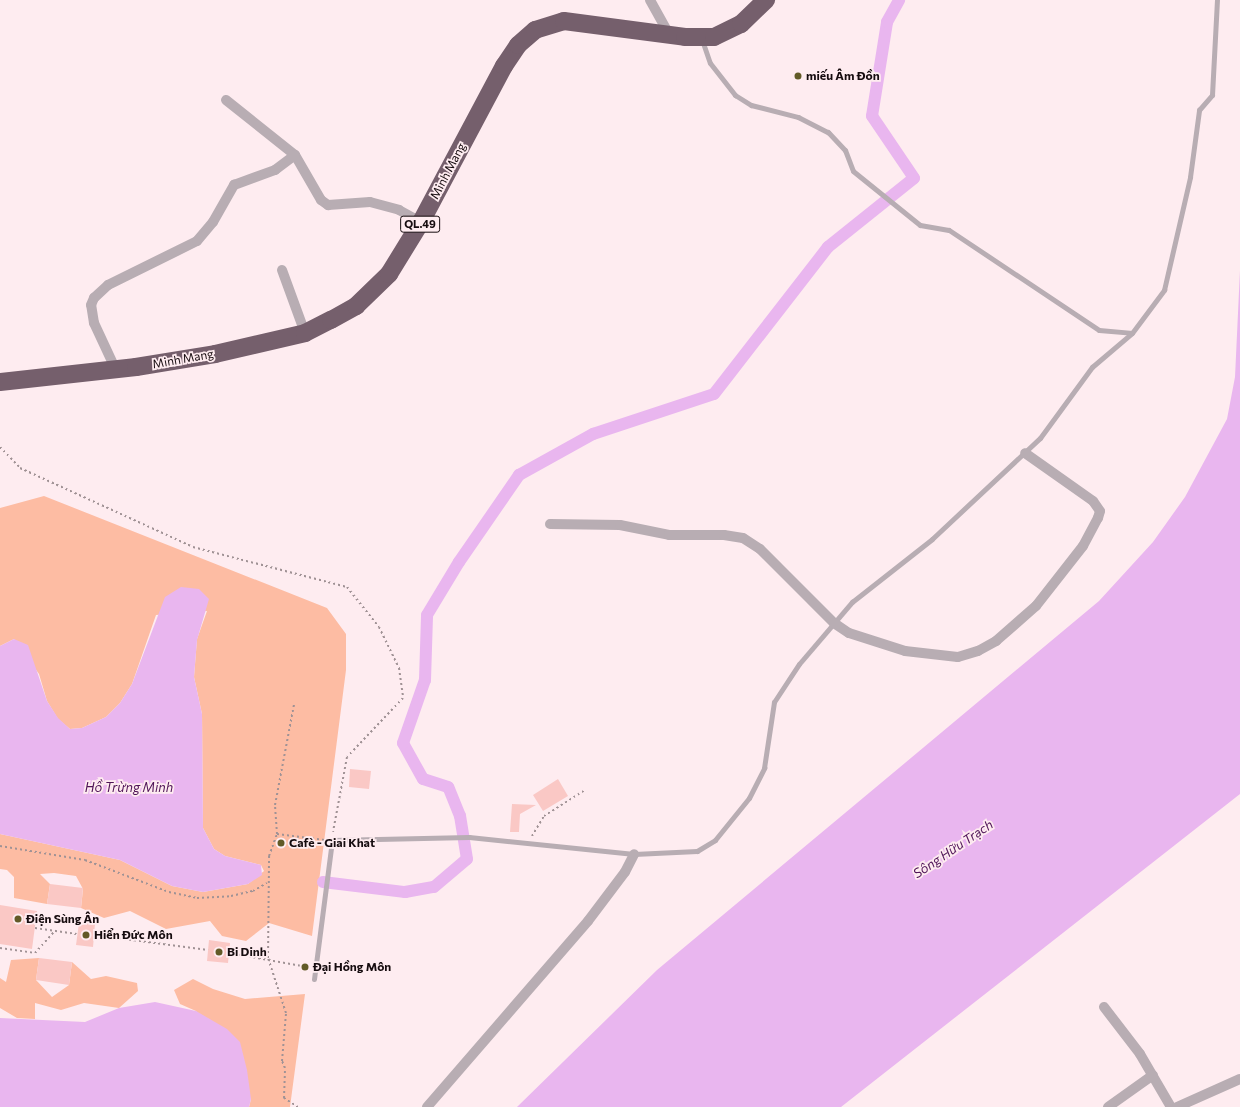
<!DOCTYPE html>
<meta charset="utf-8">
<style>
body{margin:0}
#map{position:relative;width:1240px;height:1107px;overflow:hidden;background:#feecf0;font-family:Commissioner,sans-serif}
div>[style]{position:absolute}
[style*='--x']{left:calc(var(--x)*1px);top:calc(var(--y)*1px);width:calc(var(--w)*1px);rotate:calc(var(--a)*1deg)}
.green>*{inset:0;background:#fdbca3}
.water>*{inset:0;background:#e9b6ef}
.canal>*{height:12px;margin:-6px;padding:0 6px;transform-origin:6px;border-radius:6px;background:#e9b6ef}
.building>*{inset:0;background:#fac8c5}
.path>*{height:2px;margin-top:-1px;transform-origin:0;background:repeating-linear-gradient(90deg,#a09295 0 2px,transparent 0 5px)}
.lane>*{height:5px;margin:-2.5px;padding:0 2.5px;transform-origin:2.5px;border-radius:2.5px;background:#b8adb3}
.street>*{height:10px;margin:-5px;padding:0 5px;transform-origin:5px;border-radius:5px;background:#b8adb3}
.highway>*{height:18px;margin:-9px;padding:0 9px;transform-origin:9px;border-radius:9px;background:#755f6c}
.dots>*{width:11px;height:11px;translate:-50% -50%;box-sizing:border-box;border:2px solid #feecf0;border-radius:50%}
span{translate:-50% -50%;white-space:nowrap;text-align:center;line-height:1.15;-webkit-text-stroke:3.5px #feecf0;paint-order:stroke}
.shield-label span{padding:1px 3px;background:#feecf0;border:1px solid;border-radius:3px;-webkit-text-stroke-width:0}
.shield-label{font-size:11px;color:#160c0f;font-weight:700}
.poi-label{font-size:12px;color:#160c0f;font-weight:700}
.left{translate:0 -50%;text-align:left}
.street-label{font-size:12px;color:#160c0f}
.water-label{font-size:13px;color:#501458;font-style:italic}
</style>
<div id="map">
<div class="green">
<div style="clip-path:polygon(44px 496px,327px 608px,346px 634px,346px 670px,312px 936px,269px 923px,246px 941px,222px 936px,210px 921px,166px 929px,130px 911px,104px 918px,81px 908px,83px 889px,76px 876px,54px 873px,40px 874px,50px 884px,47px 904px,14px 898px,14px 877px,7px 870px,0 869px,0 834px,120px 860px,172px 886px,203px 892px,248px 884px,264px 871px,261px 865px,225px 856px,214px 849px,203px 828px,202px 714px,194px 677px,197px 639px,207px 611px,156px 615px,132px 684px,120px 703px,106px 717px,82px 728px,70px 729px,58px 719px,47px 701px,39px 674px,14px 639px,0 646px,0 508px)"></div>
<div style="clip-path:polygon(39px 958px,36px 980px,52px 997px,69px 985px,72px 962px,91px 979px,106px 976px,137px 983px,138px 991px,119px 1008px,84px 1003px,61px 1010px,35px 1003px,35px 1019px,17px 1018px,0 1008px,0 978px,6px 982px,11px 960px)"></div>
<div style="clip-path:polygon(193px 979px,213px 989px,245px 999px,305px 994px,290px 1107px,249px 1107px,251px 1099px,196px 1011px,180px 1004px,174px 990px)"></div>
</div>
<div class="water">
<div style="clip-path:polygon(1240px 270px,1240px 794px,841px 1107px,517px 1107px,657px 970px,1099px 601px,1153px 542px,1185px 497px,1227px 419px,1235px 377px)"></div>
<div style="clip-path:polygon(181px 587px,199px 589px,209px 599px,197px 640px,194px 677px,202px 714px,203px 828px,214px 849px,225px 856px,261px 865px,262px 875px,248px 884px,203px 892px,172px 886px,120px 860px,0 834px,0 646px,14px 639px,28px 645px,47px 701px,58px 718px,70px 729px,82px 728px,106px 717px,120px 703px,132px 684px,165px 597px)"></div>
<div style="clip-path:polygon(155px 1002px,196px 1011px,227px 1029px,240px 1042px,247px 1070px,251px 1099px,249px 1107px,0 1107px,0 1018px,85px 1022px,119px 1008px)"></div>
</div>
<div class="canal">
<div style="--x:323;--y:882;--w:83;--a:7"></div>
<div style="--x:405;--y:892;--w:29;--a:-10"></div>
<div style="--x:434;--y:887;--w:43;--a:-40.3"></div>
<div style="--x:467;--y:859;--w:44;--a:-99.2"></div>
<div style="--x:460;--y:816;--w:31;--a:-112"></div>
<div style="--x:448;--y:787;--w:26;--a:-162"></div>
<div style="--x:423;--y:779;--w:41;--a:-119.1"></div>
<div style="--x:403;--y:743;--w:67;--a:-70.8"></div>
<div style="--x:425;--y:680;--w:65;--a:-88.2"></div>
<div style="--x:427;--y:615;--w:62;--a:-58.9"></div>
<div style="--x:459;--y:562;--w:106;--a:-55.4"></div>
<div style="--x:519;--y:475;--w:85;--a:-29"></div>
<div style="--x:593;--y:434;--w:127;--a:-18.3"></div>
<div style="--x:714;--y:394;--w:186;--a:-52.2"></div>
<div style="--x:828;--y:247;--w:110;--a:-38.7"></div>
<div style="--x:914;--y:178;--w:75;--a:-124.1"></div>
<div style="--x:872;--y:116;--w:95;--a:-80.9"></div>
<div style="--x:887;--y:22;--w:25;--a:-61"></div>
</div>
<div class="building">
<div style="clip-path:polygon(350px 769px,371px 771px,369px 789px,349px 787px)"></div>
<div style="clip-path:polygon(558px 779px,568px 796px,543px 811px,533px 795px)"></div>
<div style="clip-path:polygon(512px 804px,536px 805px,520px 814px,519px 832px,510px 832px)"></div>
<div style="clip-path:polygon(50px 884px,83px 888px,81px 908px,47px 904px)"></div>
<div style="clip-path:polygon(0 905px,37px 911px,32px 949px,0 944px)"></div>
<div style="clip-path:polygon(79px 923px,95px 924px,93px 947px,76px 945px)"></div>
<div style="clip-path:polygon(209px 940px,230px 943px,228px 963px,207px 961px)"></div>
<div style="clip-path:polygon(39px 958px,72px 962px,69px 985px,36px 980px)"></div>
</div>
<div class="path">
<div style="--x:0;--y:447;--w:29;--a:46"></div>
<div style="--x:20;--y:468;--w:190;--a:24.5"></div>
<div style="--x:193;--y:547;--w:159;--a:14.6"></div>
<div style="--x:347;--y:587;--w:51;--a:51.3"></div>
<div style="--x:379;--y:627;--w:46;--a:64"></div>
<div style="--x:399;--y:668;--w:30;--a:82"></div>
<div style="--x:403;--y:698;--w:81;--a:133.5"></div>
<div style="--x:347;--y:757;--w:76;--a:100.6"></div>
<div style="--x:277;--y:834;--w:29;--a:-94"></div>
<div style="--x:275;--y:805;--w:103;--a:-79.3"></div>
<div style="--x:532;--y:836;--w:23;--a:-59"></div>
<div style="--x:544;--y:816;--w:49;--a:-32.4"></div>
<div style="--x:0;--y:846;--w:86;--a:9.4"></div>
<div style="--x:85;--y:860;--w:90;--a:20.9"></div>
<div style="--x:169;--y:892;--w:29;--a:12"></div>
<div style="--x:197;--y:898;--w:34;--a:-3"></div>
<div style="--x:231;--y:896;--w:23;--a:-13"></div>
<div style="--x:253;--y:891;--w:16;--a:-30"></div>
<div style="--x:35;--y:928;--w:42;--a:8.1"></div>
<div style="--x:94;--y:935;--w:115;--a:7.5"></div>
<div style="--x:0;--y:948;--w:35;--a:8"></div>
<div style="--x:35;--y:953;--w:30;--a:-48"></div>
<div style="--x:229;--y:953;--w:74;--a:10.1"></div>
<div style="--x:298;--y:1107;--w:17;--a:-147"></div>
<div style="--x:284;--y:1098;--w:30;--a:-88"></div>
<div style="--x:285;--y:1068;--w:8;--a:-113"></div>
<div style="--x:282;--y:1061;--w:48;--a:-85.2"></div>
<div style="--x:286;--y:1013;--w:58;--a:-108.1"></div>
<div style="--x:268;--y:958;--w:102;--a:-89.4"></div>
<div style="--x:269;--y:856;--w:23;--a:-70"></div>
<div style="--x:277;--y:834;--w:48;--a:7.1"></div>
</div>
<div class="lane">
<div style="--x:702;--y:40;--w:24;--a:71"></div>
<div style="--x:710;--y:63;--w:41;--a:52"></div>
<div style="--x:735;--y:95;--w:19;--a:32"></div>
<div style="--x:751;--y:105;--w:49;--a:14.3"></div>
<div style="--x:798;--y:117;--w:34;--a:27"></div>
<div style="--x:828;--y:132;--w:25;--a:47"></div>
<div style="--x:845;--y:150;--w:22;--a:69"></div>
<div style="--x:853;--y:171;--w:86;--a:38.9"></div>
<div style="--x:920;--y:225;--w:29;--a:10"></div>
<div style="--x:949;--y:230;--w:180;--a:33.7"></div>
<div style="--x:1099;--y:330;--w:33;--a:5"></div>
<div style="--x:314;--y:979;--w:140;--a:-82.6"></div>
<div style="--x:332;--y:840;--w:137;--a:-1.3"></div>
<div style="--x:469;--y:837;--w:166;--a:5.9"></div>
<div style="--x:634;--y:854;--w:63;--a:-2.7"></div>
<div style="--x:697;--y:851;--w:21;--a:-31"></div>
<div style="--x:715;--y:840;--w:54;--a:-51"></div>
<div style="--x:749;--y:798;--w:34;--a:-63"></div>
<div style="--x:764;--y:768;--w:67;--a:-81.4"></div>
<div style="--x:774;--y:702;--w:45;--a:-56.7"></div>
<div style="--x:799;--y:664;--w:82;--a:-49.5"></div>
<div style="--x:852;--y:602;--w:102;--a:-38.2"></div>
<div style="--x:932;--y:539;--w:148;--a:-43.1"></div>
<div style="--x:1040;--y:438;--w:88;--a:-53.8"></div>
<div style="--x:1092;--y:367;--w:52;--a:-40.4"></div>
<div style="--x:1132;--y:333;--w:54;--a:-53.3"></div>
<div style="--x:1164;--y:290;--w:116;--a:-77"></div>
<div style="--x:1190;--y:177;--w:68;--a:-82.3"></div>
<div style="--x:1199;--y:110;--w:20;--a:-49"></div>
<div style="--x:1212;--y:95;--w:95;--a:-87"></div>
</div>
<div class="street">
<div style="--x:650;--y:0;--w:41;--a:60.9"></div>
<div style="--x:226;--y:100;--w:88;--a:38.6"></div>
<div style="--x:295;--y:155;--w:52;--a:60"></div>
<div style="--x:321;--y:200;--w:9;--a:36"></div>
<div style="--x:328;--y:205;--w:42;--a:-4.1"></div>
<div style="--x:370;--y:202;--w:30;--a:15"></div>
<div style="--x:399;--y:210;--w:25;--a:29"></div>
<div style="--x:282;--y:270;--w:67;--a:69.9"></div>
<div style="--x:115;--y:368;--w:50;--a:-115"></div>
<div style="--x:94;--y:323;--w:18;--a:-99"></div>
<div style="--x:91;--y:305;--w:8;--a:-67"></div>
<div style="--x:94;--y:298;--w:19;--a:-43"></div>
<div style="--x:108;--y:285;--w:99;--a:-26.3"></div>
<div style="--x:197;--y:241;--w:25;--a:-50"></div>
<div style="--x:213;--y:222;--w:43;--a:-60.4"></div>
<div style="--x:234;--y:185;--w:44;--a:-20.1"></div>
<div style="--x:275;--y:170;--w:25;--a:-37"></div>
<div style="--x:550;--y:524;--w:70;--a:0.8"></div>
<div style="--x:620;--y:525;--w:50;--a:11.5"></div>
<div style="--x:669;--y:535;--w:55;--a:0"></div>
<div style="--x:724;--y:535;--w:19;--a:9"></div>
<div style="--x:743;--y:538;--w:20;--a:33"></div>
<div style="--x:760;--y:549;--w:105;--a:45"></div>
<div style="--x:834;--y:623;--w:18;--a:34"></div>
<div style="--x:849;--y:633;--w:59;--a:17.8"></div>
<div style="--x:905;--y:651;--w:53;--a:6.5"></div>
<div style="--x:958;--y:657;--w:21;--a:-17"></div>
<div style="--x:978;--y:651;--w:21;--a:-29"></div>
<div style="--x:996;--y:641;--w:53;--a:-41.2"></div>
<div style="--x:1036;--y:606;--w:76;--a:-51.9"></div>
<div style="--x:1083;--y:546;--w:32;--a:-62"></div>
<div style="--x:1098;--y:518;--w:7;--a:-74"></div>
<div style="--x:1100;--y:511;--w:12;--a:-125"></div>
<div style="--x:1093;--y:501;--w:83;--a:-144.8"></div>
<div style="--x:1104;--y:1007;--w:59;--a:52.5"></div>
<div style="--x:1140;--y:1054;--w:61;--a:59.7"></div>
<div style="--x:427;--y:1107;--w:246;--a:-49.1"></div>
<div style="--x:588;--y:921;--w:61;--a:-52.9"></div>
<div style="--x:625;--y:872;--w:20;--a:-63"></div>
<div style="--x:1108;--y:1107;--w:55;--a:-35.4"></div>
<div style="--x:1177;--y:1107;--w:69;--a:-24"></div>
</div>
<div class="highway">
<div style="--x:0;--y:382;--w:137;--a:-6.3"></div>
<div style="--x:136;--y:367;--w:80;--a:-9.3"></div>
<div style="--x:215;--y:354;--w:92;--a:-13.1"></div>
<div style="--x:305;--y:333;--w:29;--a:-27"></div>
<div style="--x:331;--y:320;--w:29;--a:-29"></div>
<div style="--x:356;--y:306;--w:46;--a:-44.1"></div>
<div style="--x:389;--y:274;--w:61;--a:-58.4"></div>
<div style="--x:421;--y:222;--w:177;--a:-62"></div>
<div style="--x:504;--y:66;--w:25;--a:-56"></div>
<div style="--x:518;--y:45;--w:23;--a:-41"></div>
<div style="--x:535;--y:30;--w:30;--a:-17"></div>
<div style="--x:564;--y:21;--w:122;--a:7.5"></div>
<div style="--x:685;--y:37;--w:29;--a:0"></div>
<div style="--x:714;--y:37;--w:30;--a:-26"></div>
<div style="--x:741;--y:24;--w:35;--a:-44"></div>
</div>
<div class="dots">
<div style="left:798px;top:76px;background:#625a27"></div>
<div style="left:281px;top:843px;background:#625a27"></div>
<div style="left:18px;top:919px;background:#625a27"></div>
<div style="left:86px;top:935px;background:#625a27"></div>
<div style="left:219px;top:952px;background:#625a27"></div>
<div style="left:305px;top:967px;background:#625a27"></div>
</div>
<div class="shield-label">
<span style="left:420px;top:224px">QL.49</span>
</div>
<div class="poi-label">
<span class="left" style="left:806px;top:76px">miếu Âm Đồn</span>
<span class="left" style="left:289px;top:843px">Cafè - Giai Khat</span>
<span class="left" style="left:26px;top:919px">Điện Sùng Ân</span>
<span class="left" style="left:94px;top:935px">Hiển Đức Môn</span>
<span class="left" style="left:227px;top:952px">Bi Dinh</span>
<span class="left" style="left:313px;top:967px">Đại Hồng Môn</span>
</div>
<div class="street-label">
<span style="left:448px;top:171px;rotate:-62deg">Minh Mang</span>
<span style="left:183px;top:359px;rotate:-10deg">Minh Mang</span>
</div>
<div class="water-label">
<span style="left:129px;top:787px">Hồ Trừng Minh</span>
<span style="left:953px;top:849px;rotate:-34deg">Sông Hữu Trạch</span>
</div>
</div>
